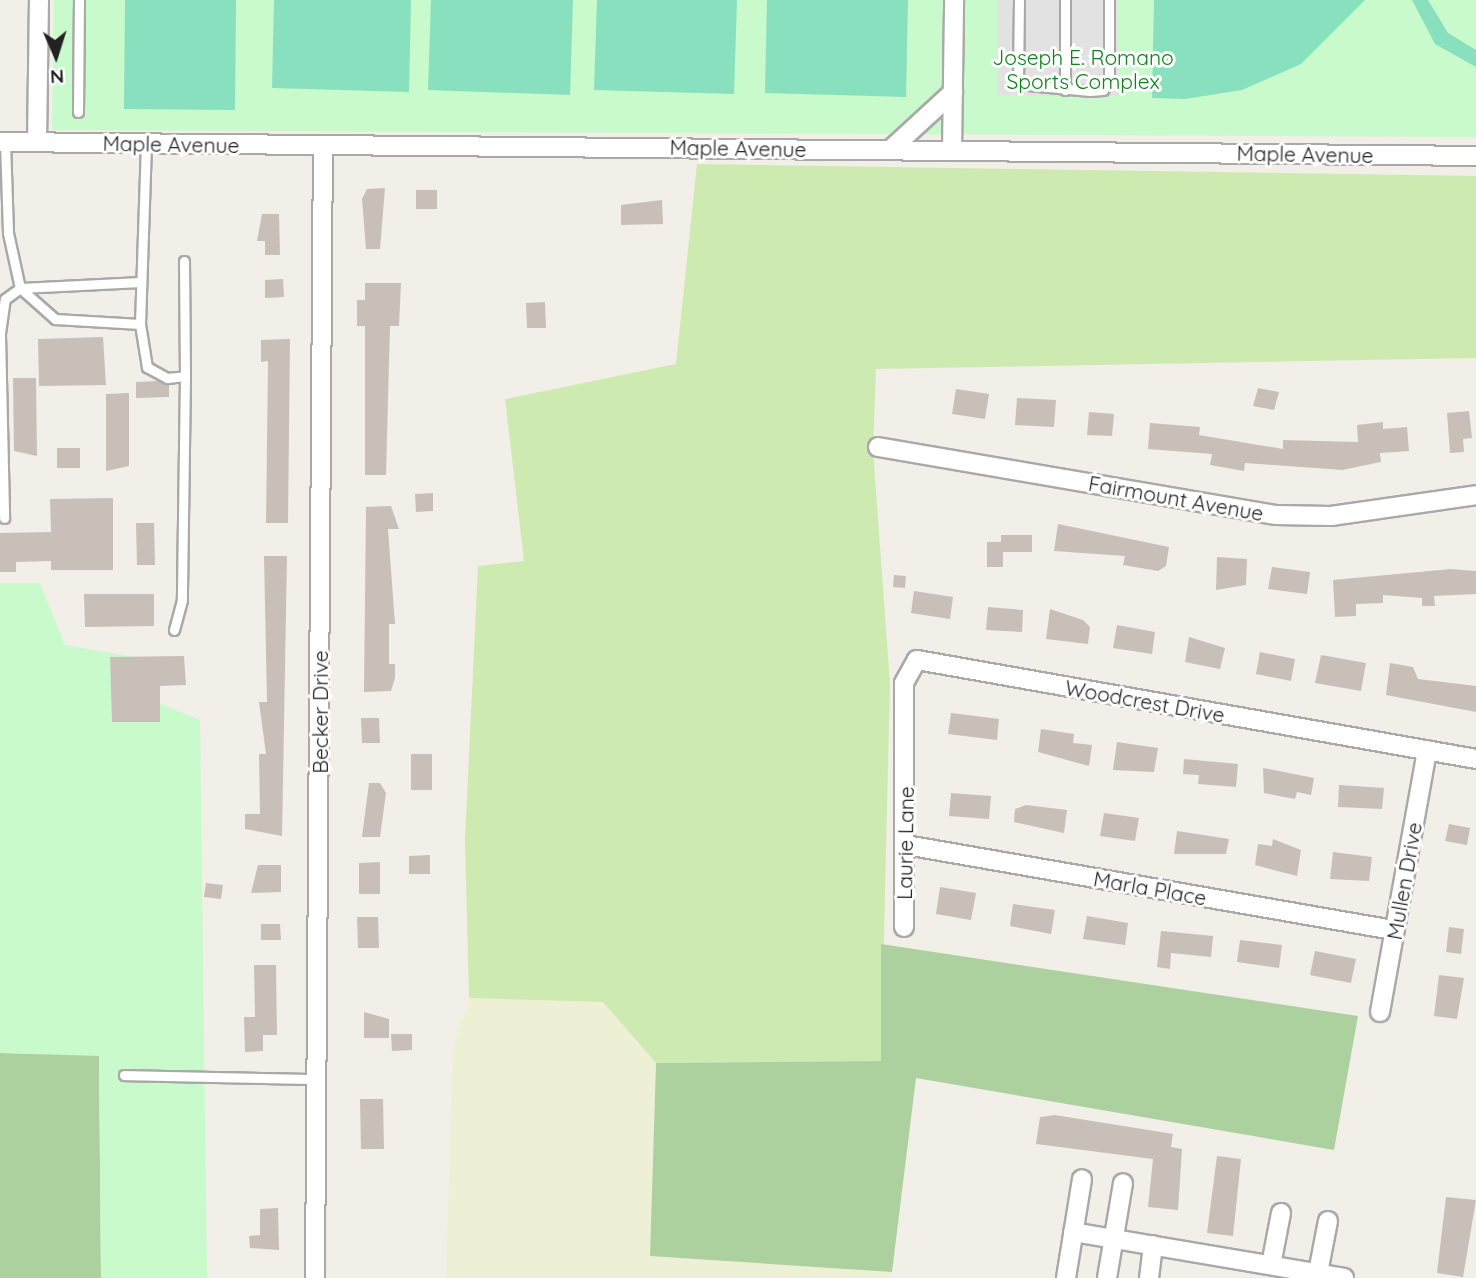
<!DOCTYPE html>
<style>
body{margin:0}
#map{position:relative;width:1476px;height:1278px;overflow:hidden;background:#f2efe9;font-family:Quicksand,sans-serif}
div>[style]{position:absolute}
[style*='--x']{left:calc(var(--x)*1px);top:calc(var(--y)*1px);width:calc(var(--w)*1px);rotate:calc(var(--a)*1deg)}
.farmland>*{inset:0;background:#eef0d5}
.grass>*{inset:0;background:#cdebb0}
.forest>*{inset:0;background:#add19e}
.park>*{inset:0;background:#c8facc}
.pitch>*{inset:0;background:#88e0be}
.parking>*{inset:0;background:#e2e2e2}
.building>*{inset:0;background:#c7bfb8}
.roads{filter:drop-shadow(2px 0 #a9a9a9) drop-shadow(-2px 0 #a9a9a9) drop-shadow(0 2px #a9a9a9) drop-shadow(0 -2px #a9a9a9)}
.service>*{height:9px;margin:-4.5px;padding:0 4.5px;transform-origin:4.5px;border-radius:4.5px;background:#fff}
.minor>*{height:18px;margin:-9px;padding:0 9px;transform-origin:9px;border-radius:9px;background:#fff}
span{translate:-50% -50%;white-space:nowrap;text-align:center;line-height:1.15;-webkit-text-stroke:6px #fff;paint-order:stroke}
.park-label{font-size:21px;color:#0c8416}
.street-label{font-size:21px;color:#222}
.north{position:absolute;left:21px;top:21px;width:70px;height:70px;-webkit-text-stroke:5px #fff;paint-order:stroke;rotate:177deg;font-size:19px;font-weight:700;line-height:28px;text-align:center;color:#222}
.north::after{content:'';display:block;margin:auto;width:24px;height:32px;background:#222;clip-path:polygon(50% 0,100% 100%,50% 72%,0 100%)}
</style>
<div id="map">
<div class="farmland">
<div style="clip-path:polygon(469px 998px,603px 1002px,656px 1063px,650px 1256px,892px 1272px,891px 1278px,446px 1278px,453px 1047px)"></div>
</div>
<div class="grass">
<div style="clip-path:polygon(697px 164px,1476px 176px,1476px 358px,876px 369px,873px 450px,890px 684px,881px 1061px,656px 1063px,603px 1002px,469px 998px,465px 840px,478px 566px,524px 561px,505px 399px,676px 364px)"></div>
</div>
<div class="forest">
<div style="clip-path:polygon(881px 944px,1358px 1016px,1334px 1150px,916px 1078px,892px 1272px,650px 1256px,656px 1063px,881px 1061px)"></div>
<div style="clip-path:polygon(0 1053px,99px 1055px,101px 1278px,0 1278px)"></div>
</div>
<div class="park">
<div style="clip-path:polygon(54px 0,1476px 0,1476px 137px,52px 130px)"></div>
<div style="clip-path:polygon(0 583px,40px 583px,65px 645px,145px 659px,154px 701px,200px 720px,207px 1278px,101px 1278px,99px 1056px,0 1053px)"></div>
</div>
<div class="pitch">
<div style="clip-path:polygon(125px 0,236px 0,235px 110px,124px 109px)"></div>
<div style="clip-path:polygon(274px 0,411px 0,409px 92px,272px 88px)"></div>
<div style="clip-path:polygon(431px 0,573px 0,570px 95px,428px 90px)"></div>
<div style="clip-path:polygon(597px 0,737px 0,734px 94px,594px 90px)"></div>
<div style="clip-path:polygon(767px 0,908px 0,906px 97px,765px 93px)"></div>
<div style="clip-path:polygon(1154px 0,1365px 0,1301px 64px,1242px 90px,1185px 99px,1152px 98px)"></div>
<div style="clip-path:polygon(1412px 0,1428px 0,1448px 33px,1476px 50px,1476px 67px,1435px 44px)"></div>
</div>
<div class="parking">
<div style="clip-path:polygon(998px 0,1117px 0,1119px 96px,997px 95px)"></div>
</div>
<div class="building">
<div style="clip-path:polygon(385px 188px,380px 249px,366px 249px,362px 199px,367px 189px)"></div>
<div style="clip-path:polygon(416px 190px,437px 190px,437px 209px,416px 209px)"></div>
<div style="clip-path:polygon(662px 200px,663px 224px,621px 225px,621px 205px)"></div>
<div style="clip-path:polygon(262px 214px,279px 214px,280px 255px,265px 255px,265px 241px,257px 241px)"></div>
<div style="clip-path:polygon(283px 279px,284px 297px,265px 298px,265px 280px)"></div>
<div style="clip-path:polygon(365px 283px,401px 283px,399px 326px,390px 326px,386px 475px,365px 475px,365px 326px,357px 326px,357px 300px,365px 300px)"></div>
<div style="clip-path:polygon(545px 302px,546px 328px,527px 328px,526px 303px)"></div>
<div style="clip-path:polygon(103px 337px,106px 385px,39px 386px,38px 339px)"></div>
<div style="clip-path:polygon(290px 339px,288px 523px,266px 523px,268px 361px,261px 362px,261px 340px)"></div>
<div style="clip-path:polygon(13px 378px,36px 378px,37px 456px,14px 451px)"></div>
<div style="clip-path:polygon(159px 381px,169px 385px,169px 397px,136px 398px,136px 382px)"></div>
<div style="clip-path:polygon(1258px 388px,1279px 392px,1274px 410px,1253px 406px)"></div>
<div style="clip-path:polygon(956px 389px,989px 394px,985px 419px,952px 414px)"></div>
<div style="clip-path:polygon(129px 393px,129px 466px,106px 471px,106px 394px)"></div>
<div style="clip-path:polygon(1017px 398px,1056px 400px,1054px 427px,1015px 425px)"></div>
<div style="clip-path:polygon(1469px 411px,1472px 438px,1463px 439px,1464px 452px,1450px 453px,1447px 413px)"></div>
<div style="clip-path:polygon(1089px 412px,1114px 414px,1112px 436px,1087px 435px)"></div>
<div style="clip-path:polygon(1383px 422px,1383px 429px,1407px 427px,1409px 451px,1380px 453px,1381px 462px,1342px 470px,1245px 463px,1244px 471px,1210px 465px,1212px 454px,1148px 449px,1150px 423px,1200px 427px,1199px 435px,1283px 449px,1283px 440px,1358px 442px,1357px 425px)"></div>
<div style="clip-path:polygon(57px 448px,80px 448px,80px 468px,57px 468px)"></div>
<div style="clip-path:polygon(433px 493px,433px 511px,416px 512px,415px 494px)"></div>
<div style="clip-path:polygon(113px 498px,113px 570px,51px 570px,51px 561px,16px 562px,16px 572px,0 572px,0 533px,51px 532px,50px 499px)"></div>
<div style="clip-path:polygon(391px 506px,399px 529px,388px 529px,395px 624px,389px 624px,389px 664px,395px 664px,395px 678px,391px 691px,364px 692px,366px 507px)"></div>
<div style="clip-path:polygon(136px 523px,154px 523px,155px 565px,137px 565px)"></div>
<div style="clip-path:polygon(1058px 524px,1169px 547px,1166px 566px,1158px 571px,1123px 565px,1125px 556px,1054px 551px)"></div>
<div style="clip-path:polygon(1001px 535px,1032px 535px,1032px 552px,1003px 552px,1003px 567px,987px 567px,987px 542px,1001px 542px)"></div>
<div style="clip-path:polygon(264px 556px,287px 556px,282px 836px,245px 829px,245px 814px,260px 814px,259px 754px,266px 754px,259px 702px,267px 702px)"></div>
<div style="clip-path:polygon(1217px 557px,1247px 559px,1246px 585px,1216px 590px)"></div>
<div style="clip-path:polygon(1272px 567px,1310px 572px,1307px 594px,1268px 589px)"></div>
<div style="clip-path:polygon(1451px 569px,1476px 571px,1476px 594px,1434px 596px,1435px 606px,1422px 606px,1422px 598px,1383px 595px,1383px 603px,1356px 604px,1356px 616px,1335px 617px,1333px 580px)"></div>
<div style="clip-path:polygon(894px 575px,906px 576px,905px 588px,893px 587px)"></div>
<div style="clip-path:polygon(914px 591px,953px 597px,950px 619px,911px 613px)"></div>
<div style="clip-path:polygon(84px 594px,154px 594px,154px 626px,85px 627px)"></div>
<div style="clip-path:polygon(988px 607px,1023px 610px,1022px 632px,986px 630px)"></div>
<div style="clip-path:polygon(1050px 609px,1083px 620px,1090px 627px,1088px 644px,1046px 639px)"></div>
<div style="clip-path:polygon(1117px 625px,1155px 632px,1152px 654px,1113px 648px)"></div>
<div style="clip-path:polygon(1189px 637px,1225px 648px,1220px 669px,1185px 662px)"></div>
<div style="clip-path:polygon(1260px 652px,1295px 659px,1291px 681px,1256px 674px)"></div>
<div style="clip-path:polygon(1321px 655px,1366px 663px,1361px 691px,1315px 683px)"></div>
<div style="clip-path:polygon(184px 656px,186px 685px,160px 686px,160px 722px,112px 722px,110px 657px)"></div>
<div style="clip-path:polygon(1390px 663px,1413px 667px,1418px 679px,1476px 686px,1476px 712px,1386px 695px)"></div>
<div style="clip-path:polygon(951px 713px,999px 719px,997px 740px,948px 734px)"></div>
<div style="clip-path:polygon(361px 718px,379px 718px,380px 743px,362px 743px)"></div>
<div style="clip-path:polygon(1041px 729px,1074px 734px,1073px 743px,1092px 745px,1089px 766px,1038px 752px)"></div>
<div style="clip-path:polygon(1117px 742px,1158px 748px,1154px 772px,1113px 770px)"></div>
<div style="clip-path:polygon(411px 754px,432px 754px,432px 790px,411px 790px)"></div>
<div style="clip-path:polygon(1184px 759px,1238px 764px,1236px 787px,1198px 784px,1199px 775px,1183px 774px)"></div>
<div style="clip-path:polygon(1263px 768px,1314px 778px,1311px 795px,1297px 792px,1295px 799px,1264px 793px)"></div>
<div style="clip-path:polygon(369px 783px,380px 783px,386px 793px,380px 837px,362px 837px)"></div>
<div style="clip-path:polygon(1339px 785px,1384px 788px,1382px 809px,1338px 807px)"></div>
<div style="clip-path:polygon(951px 793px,991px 796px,989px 819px,949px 816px)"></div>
<div style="clip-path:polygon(1026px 805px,1067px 810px,1064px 833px,1014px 822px,1015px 809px)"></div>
<div style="clip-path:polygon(1104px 813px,1139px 818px,1135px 841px,1100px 836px)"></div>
<div style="clip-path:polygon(1449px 824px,1470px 828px,1467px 845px,1445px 841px)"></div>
<div style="clip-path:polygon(1177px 831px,1229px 839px,1226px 854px,1174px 854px)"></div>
<div style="clip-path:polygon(1273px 839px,1301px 850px,1297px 876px,1255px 865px,1258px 844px,1272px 846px)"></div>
<div style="clip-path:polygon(1333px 852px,1372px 857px,1369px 881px,1330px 879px)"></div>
<div style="clip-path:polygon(430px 855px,430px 874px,409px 874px,409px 856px)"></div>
<div style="clip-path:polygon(380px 862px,380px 894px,359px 894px,359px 863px)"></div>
<div style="clip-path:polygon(258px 865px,281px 865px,281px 892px,251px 893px)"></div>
<div style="clip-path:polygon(206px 883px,223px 885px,221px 899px,204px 897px)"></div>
<div style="clip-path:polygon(940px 887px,976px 893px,971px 920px,936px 914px)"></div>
<div style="clip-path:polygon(1013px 904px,1055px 910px,1051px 934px,1010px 926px)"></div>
<div style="clip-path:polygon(1087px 916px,1128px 923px,1125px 945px,1083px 939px)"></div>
<div style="clip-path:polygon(357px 917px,378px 917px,379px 948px,358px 948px)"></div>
<div style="clip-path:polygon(261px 924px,280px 924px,281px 940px,261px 940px)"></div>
<div style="clip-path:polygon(1449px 927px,1464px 929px,1461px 954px,1446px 952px)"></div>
<div style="clip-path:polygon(1161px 931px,1213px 936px,1211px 957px,1171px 953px,1170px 969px,1157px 967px)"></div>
<div style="clip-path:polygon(1240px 940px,1282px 945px,1279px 968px,1237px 962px)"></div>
<div style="clip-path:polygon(1315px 951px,1356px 959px,1351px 983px,1310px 975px)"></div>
<div style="clip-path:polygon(254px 965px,276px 965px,277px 1035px,263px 1035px,263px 1051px,245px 1052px,244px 1017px,255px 1017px)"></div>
<div style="clip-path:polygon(1439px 975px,1464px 978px,1457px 1019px,1434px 1016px)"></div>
<div style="clip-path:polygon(364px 1012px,389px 1019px,389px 1038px,364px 1038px)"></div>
<div style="clip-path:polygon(391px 1034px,412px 1034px,412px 1050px,392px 1051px)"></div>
<div style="clip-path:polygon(360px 1099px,383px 1099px,384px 1149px,361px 1149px)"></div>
<div style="clip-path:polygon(1055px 1115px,1173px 1134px,1171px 1147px,1182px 1149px,1178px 1210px,1148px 1207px,1153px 1159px,1036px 1144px,1040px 1117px)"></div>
<div style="clip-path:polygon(1217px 1156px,1241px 1159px,1233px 1236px,1207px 1233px)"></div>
<div style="clip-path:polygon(1446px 1197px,1476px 1200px,1463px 1277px,1437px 1273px)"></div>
<div style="clip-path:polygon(278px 1208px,279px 1250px,250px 1248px,249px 1236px,260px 1235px,260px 1209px)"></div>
</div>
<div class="roads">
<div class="service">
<div style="--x:1019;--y:0;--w:84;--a:90.7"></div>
<div style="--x:1018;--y:84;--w:72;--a:5.6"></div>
<div style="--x:1090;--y:91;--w:13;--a:-4"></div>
<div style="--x:1103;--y:90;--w:13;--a:-61"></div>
<div style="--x:1109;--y:79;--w:79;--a:-90"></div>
<div style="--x:1065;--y:90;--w:90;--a:-90"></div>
<div style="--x:78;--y:112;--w:112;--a:-89.5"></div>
<div style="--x:5;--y:142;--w:91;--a:88.1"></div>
<div style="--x:8;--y:233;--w:56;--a:77.7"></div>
<div style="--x:20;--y:288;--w:47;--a:41.5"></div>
<div style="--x:55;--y:319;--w:85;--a:3.4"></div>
<div style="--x:140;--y:324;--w:44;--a:80.8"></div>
<div style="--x:147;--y:367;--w:23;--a:29"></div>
<div style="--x:167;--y:378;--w:18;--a:-6"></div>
<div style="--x:185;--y:376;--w:224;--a:90.8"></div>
<div style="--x:182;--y:600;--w:31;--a:105"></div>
<div style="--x:184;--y:261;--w:115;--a:89.5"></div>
<div style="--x:140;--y:324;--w:180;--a:-88.1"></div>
<div style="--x:0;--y:333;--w:34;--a:-82"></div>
<div style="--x:5;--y:299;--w:19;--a:-36"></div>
<div style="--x:20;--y:288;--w:121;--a:-2.8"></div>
<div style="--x:0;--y:335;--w:183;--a:88.7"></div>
<div style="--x:124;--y:1075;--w:193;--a:1.2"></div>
</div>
<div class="minor">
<div style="--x:0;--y:142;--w:1476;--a:0.54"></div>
<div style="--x:37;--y:142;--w:142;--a:-89.2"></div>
<div style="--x:890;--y:150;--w:86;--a:-42.6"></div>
<div style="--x:952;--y:151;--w:151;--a:-89.2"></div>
<div style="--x:878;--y:447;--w:404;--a:9.7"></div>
<div style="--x:1276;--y:515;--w:55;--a:1"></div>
<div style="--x:1331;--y:516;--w:147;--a:-8.2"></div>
<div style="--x:906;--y:845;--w:496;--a:9.9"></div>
<div style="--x:904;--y:927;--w:244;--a:-90"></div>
<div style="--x:904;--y:683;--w:26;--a:-61"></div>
<div style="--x:917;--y:660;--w:568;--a:10.04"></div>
<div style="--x:1380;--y:1012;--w:266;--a:-79.8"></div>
<div style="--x:1073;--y:1232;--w:275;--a:9.6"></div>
<div style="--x:1271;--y:1265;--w:53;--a:-79.1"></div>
<div style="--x:315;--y:1278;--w:1132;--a:-89.6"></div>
<div style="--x:1066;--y:1278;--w:100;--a:-80.8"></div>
<div style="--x:1107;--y:1278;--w:96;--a:-80.4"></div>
<div style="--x:1149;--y:1278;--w:33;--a:-83"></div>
<div style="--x:1317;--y:1278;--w:58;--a:-79.1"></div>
</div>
</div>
<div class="park-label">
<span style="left:1083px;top:69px">Joseph E. Romano<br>Sports Complex</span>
</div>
<div class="street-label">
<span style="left:171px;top:144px;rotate:1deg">Maple Avenue</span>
<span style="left:738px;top:148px;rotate:1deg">Maple Avenue</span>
<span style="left:1305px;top:154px;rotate:1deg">Maple Avenue</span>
<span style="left:1176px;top:498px;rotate:10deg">Fairmount Avenue</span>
<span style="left:1145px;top:701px;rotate:10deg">Woodcrest Drive</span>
<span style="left:320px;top:712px;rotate:-90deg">Becker Drive</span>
<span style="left:905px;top:843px;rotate:-89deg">Laurie Lane</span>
<span style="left:1404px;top:881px;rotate:-80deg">Mullen Drive</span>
<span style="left:1150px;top:888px;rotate:10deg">Marla Place</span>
</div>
<div class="north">N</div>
</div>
